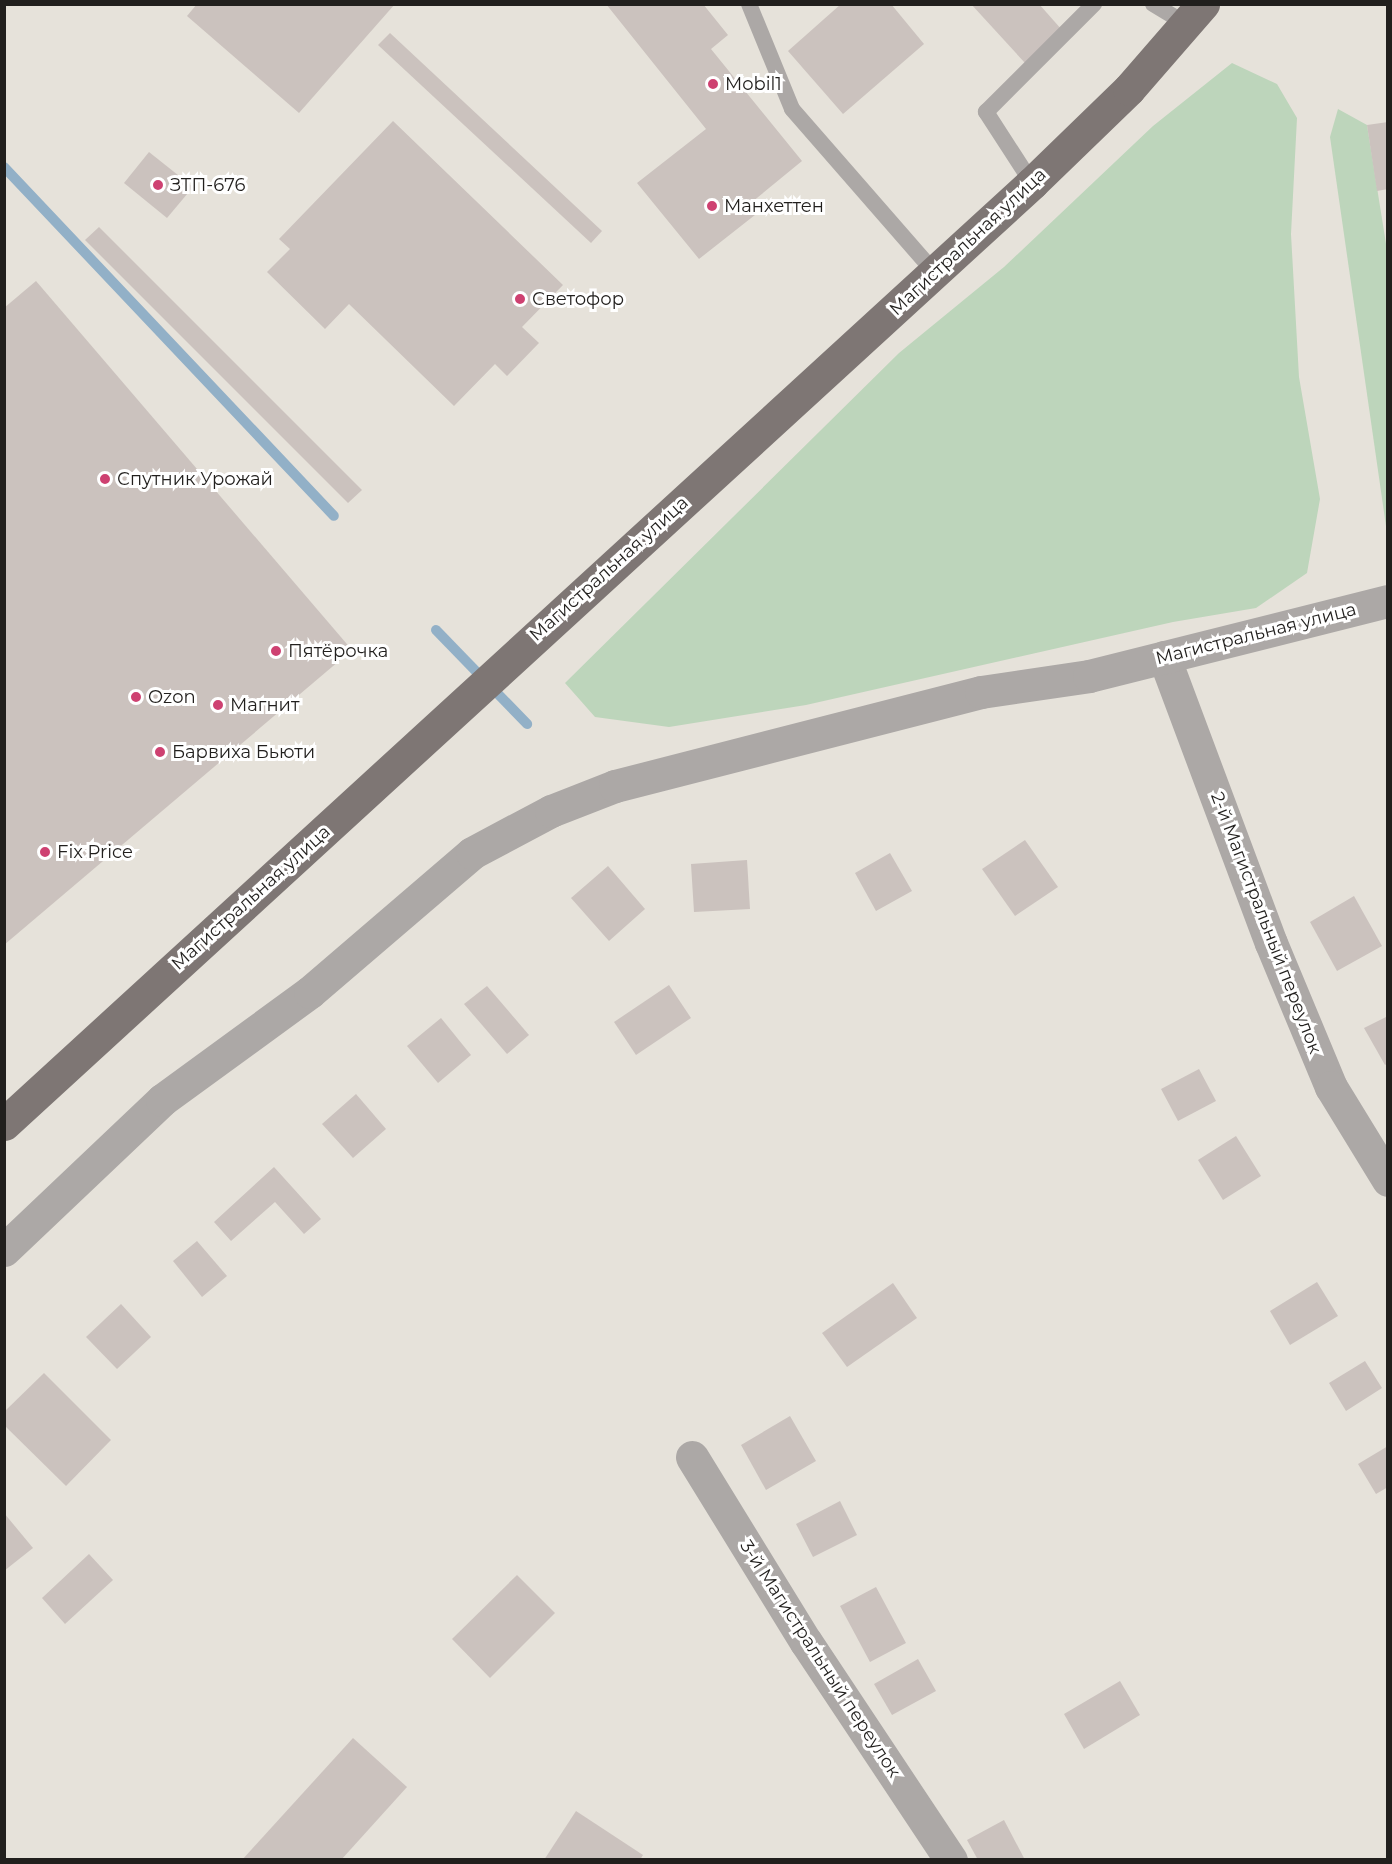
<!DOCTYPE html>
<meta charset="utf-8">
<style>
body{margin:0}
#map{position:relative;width:1392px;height:1864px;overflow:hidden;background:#e6e2da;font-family:Montserrat,sans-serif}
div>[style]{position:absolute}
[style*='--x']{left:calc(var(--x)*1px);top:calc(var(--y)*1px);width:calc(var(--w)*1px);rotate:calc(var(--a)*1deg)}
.green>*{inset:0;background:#bdd5bb}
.stream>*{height:10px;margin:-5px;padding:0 5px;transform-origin:5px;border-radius:5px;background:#92b0c7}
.building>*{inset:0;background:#cbc2be}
.lane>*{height:16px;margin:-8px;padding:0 8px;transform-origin:8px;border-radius:8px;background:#aca8a6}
.street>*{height:33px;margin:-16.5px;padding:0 16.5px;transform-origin:16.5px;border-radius:16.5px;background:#aca8a6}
.primary>*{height:33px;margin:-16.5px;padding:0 16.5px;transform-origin:16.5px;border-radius:16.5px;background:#7e7674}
.dots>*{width:16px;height:16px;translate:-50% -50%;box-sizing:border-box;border:3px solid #fff;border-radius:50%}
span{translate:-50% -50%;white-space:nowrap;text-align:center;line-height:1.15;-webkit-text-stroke:6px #fff;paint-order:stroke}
.poi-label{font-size:18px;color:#211f1d}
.left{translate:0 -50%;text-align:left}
.street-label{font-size:18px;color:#211f1d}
.frame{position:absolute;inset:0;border:6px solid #211f1d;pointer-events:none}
</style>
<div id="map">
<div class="green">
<div style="clip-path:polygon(1232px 63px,1277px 84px,1297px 118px,1291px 234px,1299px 377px,1320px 499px,1307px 573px,1256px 608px,1173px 622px,806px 705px,669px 727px,595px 717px,565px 683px,899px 353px,1004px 267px,1153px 126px)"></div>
<div style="clip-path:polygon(1338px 109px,1367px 125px,1387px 250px,1387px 533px,1330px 137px)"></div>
</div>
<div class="stream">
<div style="--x:4;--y:167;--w:480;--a:46.6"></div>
<div style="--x:436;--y:630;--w:131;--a:45.9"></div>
</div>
<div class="building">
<div style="clip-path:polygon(197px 4px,395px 4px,299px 113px,187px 16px)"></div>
<div style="clip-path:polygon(606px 4px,703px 4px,728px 35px,711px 49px,802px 161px,752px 202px,760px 211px,699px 259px,637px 183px,706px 129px)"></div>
<div style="clip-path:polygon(841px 4px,891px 4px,924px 44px,843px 114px,788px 51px)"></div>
<div style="clip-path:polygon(971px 4px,1039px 4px,1062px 30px,1025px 63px)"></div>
<div style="clip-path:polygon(390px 33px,602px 231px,591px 243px,378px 45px)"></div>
<div style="clip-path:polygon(393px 121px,563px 285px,522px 327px,539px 343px,507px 376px,495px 364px,454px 406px,349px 304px,325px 329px,267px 272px,290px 249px,279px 239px)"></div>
<div style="clip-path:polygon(1388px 122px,1388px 189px,1377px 191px,1367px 125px)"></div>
<div style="clip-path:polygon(149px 152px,193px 187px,167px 218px,124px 183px)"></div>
<div style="clip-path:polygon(99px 227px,362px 490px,348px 503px,85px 240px)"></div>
<div style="clip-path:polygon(36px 281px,352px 650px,4px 945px,4px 308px)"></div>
<div style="clip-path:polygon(1025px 840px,1058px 887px,1015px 916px,982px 869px)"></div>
<div style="clip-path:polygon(890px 853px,912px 891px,876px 911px,855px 873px)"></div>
<div style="clip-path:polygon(747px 860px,750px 909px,694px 912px,691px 864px)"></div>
<div style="clip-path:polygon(608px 866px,645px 909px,609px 941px,571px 898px)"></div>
<div style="clip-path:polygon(1354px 896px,1382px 946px,1337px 971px,1310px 922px)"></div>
<div style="clip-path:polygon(669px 985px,691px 1018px,636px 1055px,614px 1022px)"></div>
<div style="clip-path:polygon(487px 986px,529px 1035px,507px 1054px,464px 1004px)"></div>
<div style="clip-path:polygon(1388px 1016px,1388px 1063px,1385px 1065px,1364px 1028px)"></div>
<div style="clip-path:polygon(441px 1018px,471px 1055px,438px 1083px,407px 1046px)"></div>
<div style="clip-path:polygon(1199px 1069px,1216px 1101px,1178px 1121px,1161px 1089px)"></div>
<div style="clip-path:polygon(356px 1094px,386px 1129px,353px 1158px,322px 1124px)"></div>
<div style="clip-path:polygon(1236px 1136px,1261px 1176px,1223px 1200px,1198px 1160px)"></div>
<div style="clip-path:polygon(274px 1167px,321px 1219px,304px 1234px,275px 1202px,231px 1241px,214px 1222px)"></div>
<div style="clip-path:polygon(197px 1241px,227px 1276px,202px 1297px,173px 1261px)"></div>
<div style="clip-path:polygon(1317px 1282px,1338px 1316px,1290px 1345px,1270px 1311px)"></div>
<div style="clip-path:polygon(893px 1283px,917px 1318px,847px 1367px,822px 1333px)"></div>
<div style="clip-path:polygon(121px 1304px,151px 1337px,117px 1369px,86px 1337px)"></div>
<div style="clip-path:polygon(1365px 1361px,1382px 1388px,1346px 1411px,1329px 1383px)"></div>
<div style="clip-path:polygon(44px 1373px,111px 1440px,66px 1486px,4px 1425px,4px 1412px)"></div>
<div style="clip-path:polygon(790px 1416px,816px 1461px,766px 1490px,741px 1445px)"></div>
<div style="clip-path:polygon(1388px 1446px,1388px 1487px,1376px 1494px,1358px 1464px)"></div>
<div style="clip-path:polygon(840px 1501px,857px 1535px,813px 1557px,796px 1524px)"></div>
<div style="clip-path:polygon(4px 1513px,33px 1548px,4px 1571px)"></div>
<div style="clip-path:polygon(89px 1554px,113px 1580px,65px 1624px,42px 1598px)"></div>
<div style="clip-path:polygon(517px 1575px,555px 1613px,490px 1678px,452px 1639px)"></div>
<div style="clip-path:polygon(876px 1587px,906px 1643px,870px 1662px,840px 1606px)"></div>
<div style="clip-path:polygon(918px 1659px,936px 1691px,892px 1715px,874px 1684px)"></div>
<div style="clip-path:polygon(1120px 1681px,1140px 1715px,1084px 1749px,1064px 1714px)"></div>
<div style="clip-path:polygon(353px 1738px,407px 1787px,341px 1860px,242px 1860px)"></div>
<div style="clip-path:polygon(576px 1811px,643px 1855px,640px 1860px,544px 1860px)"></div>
<div style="clip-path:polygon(1004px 1820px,1025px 1860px,978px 1860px,967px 1840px)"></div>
</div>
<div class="lane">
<div style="--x:749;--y:4;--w:113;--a:67.7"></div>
<div style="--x:792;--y:109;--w:218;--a:48.9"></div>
<div style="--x:1153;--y:4;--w:39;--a:31"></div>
<div style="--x:1032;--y:183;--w:85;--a:-122.9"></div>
<div style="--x:986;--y:112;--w:153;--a:-45"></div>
</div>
<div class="street">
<div style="--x:1164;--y:657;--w:305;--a:69.5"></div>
<div style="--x:1271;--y:943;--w:156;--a:67.4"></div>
<div style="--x:1331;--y:1087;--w:109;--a:58.5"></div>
<div style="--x:4;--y:1250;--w:218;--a:-43.5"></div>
<div style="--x:162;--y:1100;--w:183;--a:-36.1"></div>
<div style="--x:310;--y:992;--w:213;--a:-40.6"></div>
<div style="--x:472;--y:853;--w:89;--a:-28"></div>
<div style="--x:551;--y:811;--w:69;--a:-21.3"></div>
<div style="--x:615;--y:786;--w:378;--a:-14.4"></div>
<div style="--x:981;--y:692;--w:109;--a:-8.4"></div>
<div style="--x:1089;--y:676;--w:308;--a:-14.1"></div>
<div style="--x:692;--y:1457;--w:217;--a:58.4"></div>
<div style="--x:806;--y:1642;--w:262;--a:56.4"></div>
</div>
<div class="primary">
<div style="--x:4;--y:1124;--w:1394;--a:-42.47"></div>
<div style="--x:1032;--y:183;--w:135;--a:-44.1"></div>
<div style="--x:1129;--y:89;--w:113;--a:-49"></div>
</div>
<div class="dots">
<div style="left:713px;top:84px;background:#ce4171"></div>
<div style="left:158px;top:185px;background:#ce4171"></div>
<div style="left:712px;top:206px;background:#ce4171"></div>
<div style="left:520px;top:299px;background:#ce4171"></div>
<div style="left:105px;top:479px;background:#ce4171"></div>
<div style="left:276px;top:651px;background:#ce4171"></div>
<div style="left:136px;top:697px;background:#ce4171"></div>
<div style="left:218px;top:705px;background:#ce4171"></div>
<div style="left:160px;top:752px;background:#ce4171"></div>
<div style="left:45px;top:852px;background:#ce4171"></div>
</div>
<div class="poi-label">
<span class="left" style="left:725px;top:84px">Mobil1</span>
<span class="left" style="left:170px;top:185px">ЗТП-676</span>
<span class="left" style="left:724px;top:206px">Манхеттен</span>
<span class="left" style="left:532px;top:299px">Светофор</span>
<span class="left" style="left:117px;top:479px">Спутник Урожай</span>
<span class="left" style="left:288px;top:651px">Пятёрочка</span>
<span class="left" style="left:148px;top:697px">Ozon</span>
<span class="left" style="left:230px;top:705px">Магнит</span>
<span class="left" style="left:172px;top:752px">Барвиха Бьюти</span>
<span class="left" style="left:57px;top:852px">Fix Price</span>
</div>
<div class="street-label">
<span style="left:968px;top:242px;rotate:-43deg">Магистральная улица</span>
<span style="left:609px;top:569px;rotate:-42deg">Магистральная улица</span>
<span style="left:1256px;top:634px;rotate:-14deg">Магистральная улица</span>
<span style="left:251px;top:898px;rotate:-42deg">Магистральная улица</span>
<span style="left:1266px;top:923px;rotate:69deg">2-й Магистральный переулок</span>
<span style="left:820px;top:1659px;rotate:57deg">3-й Магистральный переулок</span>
</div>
<div class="frame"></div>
</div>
